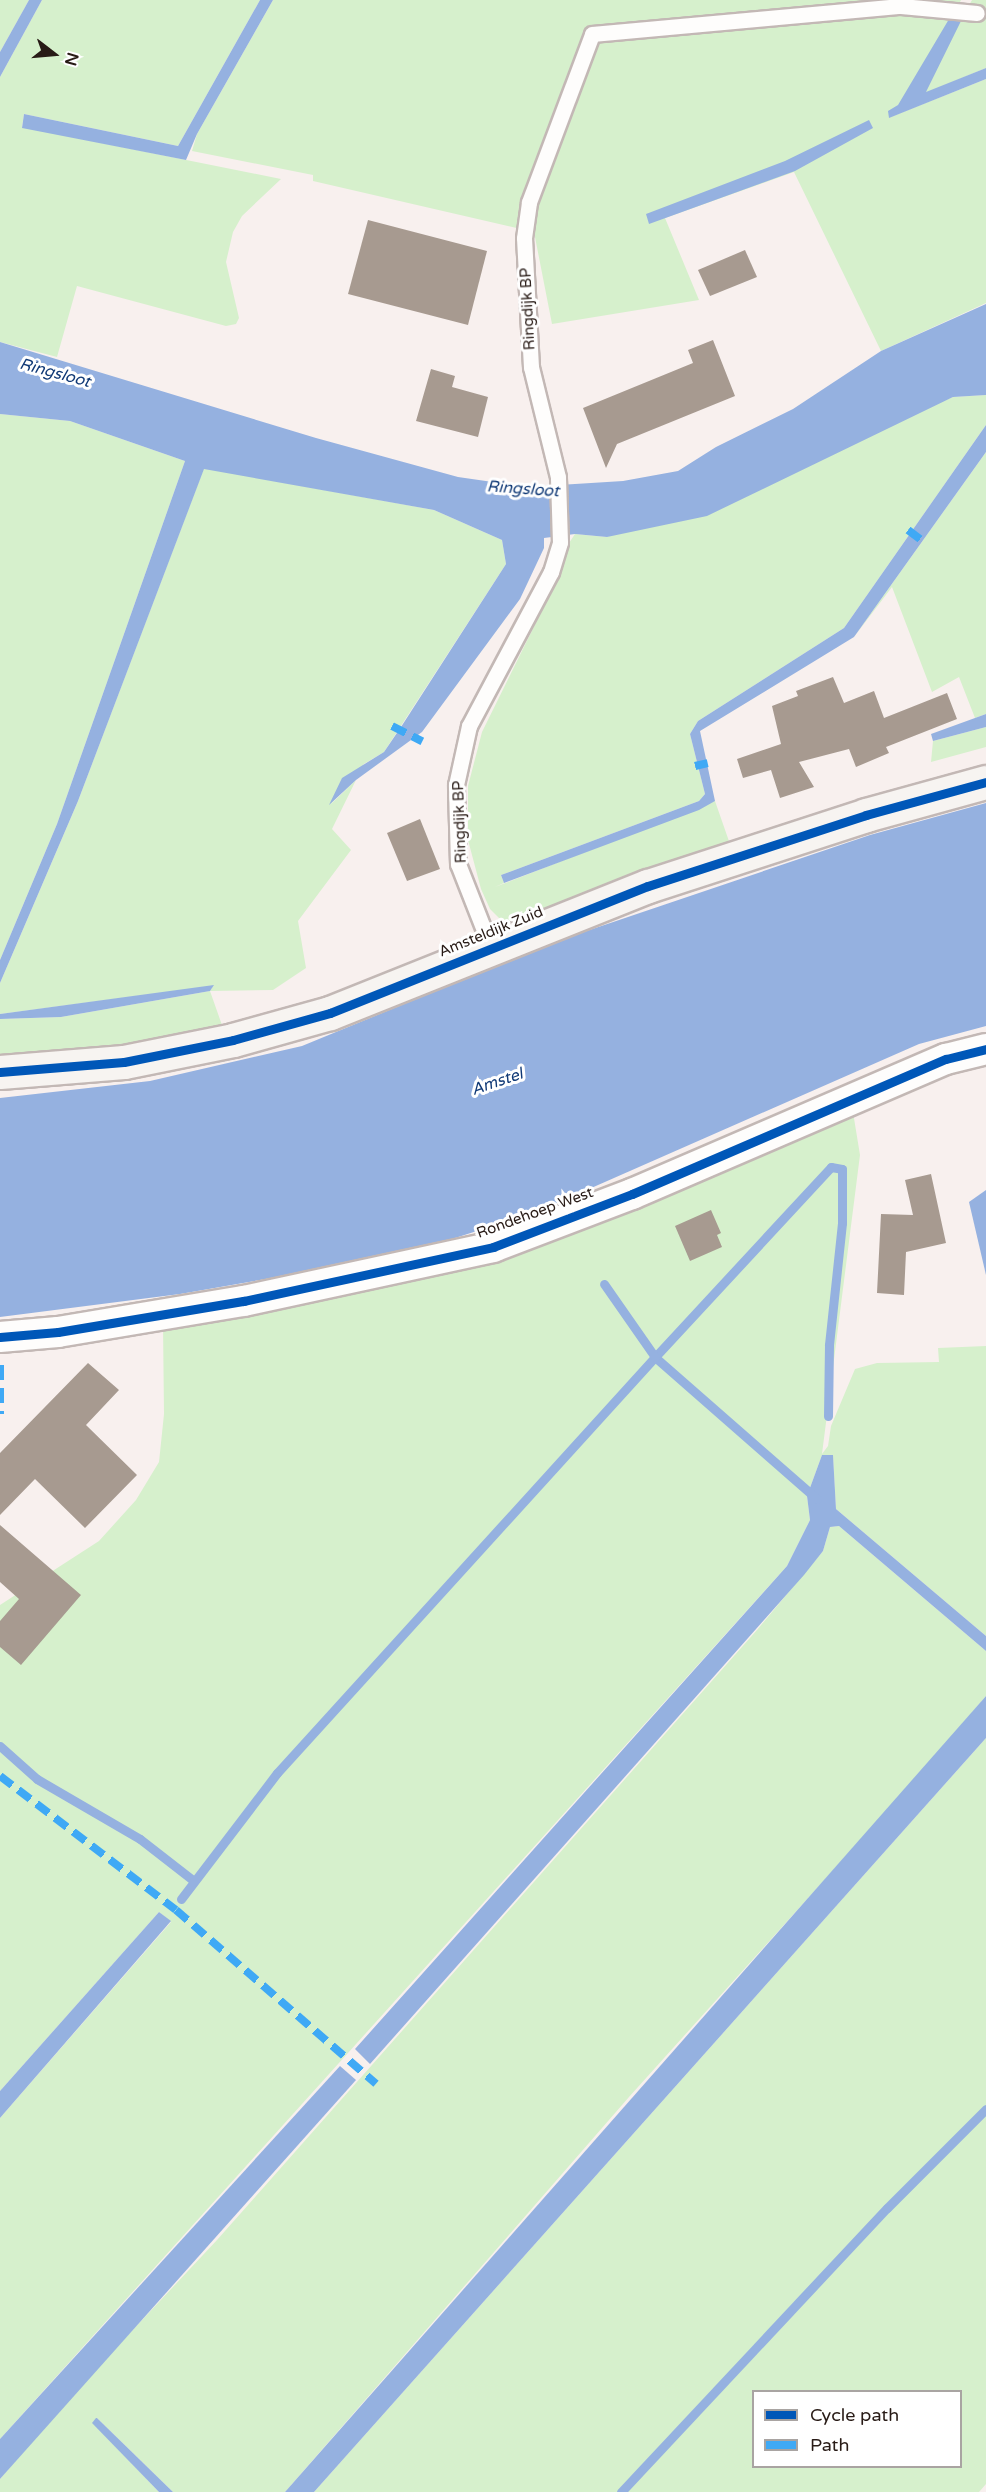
<!DOCTYPE html>
<style>
body{margin:0}
#map{position:relative;width:986px;height:2492px;overflow:hidden;background:#f8f0ee;font-family:"Varela Round",sans-serif}
div>[style]{position:absolute}
[style*='--x']{left:calc(var(--x)*1px);top:calc(var(--y)*1px);width:calc(var(--w)*1px);rotate:calc(var(--a)*1deg)}
.green>*{inset:0;background:#d6f0cc}
.water>*{inset:0;background:#95b1e0}
.stream>*{height:9px;margin:-4.5px;padding:0 4.5px;transform-origin:4.5px;border-radius:4.5px;background:#95b1e0}
.building>*{inset:0;background:#a79a90}
.roads{filter:drop-shadow(2px 0 #c3b8b5) drop-shadow(-2px 0 #c3b8b5) drop-shadow(0 2px #c3b8b5) drop-shadow(0 -2px #c3b8b5)}
.lane>*{height:15px;margin:-7.5px;padding:0 7.5px;transform-origin:7.5px;border-radius:7.5px;background:#fefdfc}
.street>*{height:30px;margin:-15px;padding:0 15px;transform-origin:15px;border-radius:15px;background:#fefdfc}
.secondary>*{height:33px;margin:-16.5px;padding:0 16.5px;transform-origin:16.5px;border-radius:16.5px;background:#f7f4f1}
.quiet>*{height:8px;margin-top:-4px;transform-origin:0;background:repeating-linear-gradient(90deg,#3fa9f5 0 15px,transparent 0 23px)}
.cycleway>*{height:9px;margin:-4.5px;padding:0 4.5px;transform-origin:4.5px;border-radius:4.5px;background:#0057b8}
span{translate:-50% -50%;white-space:nowrap;text-align:center;line-height:1.15;-webkit-text-stroke:6px #fff;paint-order:stroke}
.street-label{font-size:15px;color:#281b16}
.water-label{font-size:16px;color:#103976;font-style:italic}
.legend{position:absolute;left:752px;top:2390px;width:210px;height:78px;box-sizing:border-box;background:#fff;border:2px solid #a9a4a2;margin:0;padding:8px 10px;list-style:none;font-size:18px;color:#281b16}
.legend li{display:flex;align-items:center;gap:12px;height:30px}
.legend b{width:30px;border:2px solid #a9a4a2}
.north{position:absolute;left:24px;top:24px;width:60px;height:60px;-webkit-text-stroke:4px #fff;paint-order:stroke;rotate:106deg;font-size:16px;font-weight:700;line-height:24px;text-align:center;color:#281b16}
.north::after{content:'';display:block;margin:auto;width:21px;height:27px;background:#281b16;clip-path:polygon(50% 0,100% 100%,50% 72%,0 100%)}
</style>
<div id="map">
<div class="green">
<div style="clip-path:polygon(0 0,29px 0,0 52px)"></div>
<div style="clip-path:polygon(42px 0,260px 0,178px 146px,24px 114px,22px 127px,281px 179px,242px 216px,233px 232px,226px 262px,239px 318px,236px 324px,226px 326px,77px 286px,57px 357px,0 342px,0 77px)"></div>
<div style="clip-path:polygon(273px 0,961px 0,959px 4px,968px 7px,972px 0,986px 0,986px 68px,926px 93px,893px 116px,986px 79px,986px 303px,881px 351px,794px 172px,665px 218px,699px 300px,552px 324px,534px 232px,313px 181px,313px 175px,192px 151px,197px 134px)"></div>
<div style="clip-path:polygon(986px 395px,986px 425px,844px 628px,698px 721px,690px 734px,705px 794px,699px 801px,501px 875px,504px 883px,495px 887px,715px 801px,731px 847px,506px 925px,490px 909px,481px 889px,468px 840px,468px 786px,482px 732px,555px 584px,565px 549px,575px 534px,607px 537px,953px 397px)"></div>
<div style="clip-path:polygon(0 414px,70px 421px,185px 461px,57px 824px,0 960px)"></div>
<div style="clip-path:polygon(986px 452px,986px 714px,975px 718px,959px 677px,932px 692px,892px 587px,854px 637px)"></div>
<div style="clip-path:polygon(204px 468px,434px 510px,502px 540px,506px 564px,384px 752px,364px 764px,331px 804px,356px 780px,332px 829px,351px 850px,298px 921px,306px 968px,273px 990px,210px 991px,223px 1028px,125px 1049px,0 1061px,0 1019px,61px 1017px,210px 991px,213px 986px,0 1014px,0 983px,78px 801px)"></div>
<div style="clip-path:polygon(986px 727px,986px 747px,931px 762px,933px 741px)"></div>
<div style="clip-path:polygon(852px 1106px,860px 1155px,822px 1454px,828px 1446px,831px 1426px,855px 1369px,877px 1363px,939px 1362px,938px 1348px,986px 1346px,986px 1636px,836px 1509px,833px 1456px,822px 1455px,807px 1496px,810px 1520px,787px 1566px,0 2439px,0 2118px,171px 1922px,159px 1912px,0 2091px,0 1605px,99px 1541px,136px 1500px,159px 1462px,164px 1414px,163px 1325px,284px 1306px)"></div>
<div style="clip-path:polygon(839px 1526px,986px 1651px,986px 1696px,916px 1778px,629px 2097px,285px 2492px,173px 2492px,97px 2418px,93px 2423px,159px 2492px,0 2492px,0 2479px,70px 2397px,217px 2240px,757px 1630px,823px 1551px,830px 1527px)"></div>
<div style="clip-path:polygon(evenodd,986px 1738px,986px 2484px,979px 2492px,314px 2492px,986px 1738px,754px 2392px,960px 2392px,960px 2466px,754px 2466px,754px 2392px)"></div>
</div>
<div class="water">
<div style="clip-path:polygon(29px 0,42px 0,0 77px,0 52px)"></div>
<div style="clip-path:polygon(260px 0,273px 0,197px 134px,186px 160px,22px 128px,24px 114px,178px 146px)"></div>
<div style="clip-path:polygon(952px 14px,961px 21px,926px 92px,986px 68px,986px 79px,889px 118px,888px 111px,898px 105px)"></div>
<div style="clip-path:polygon(869px 120px,873px 128px,795px 171px,649px 224px,646px 214px,785px 161px)"></div>
<div style="clip-path:polygon(986px 304px,986px 395px,953px 397px,707px 516px,607px 537px,575px 534px,544px 538px,544px 548px,520px 599px,422px 732px,356px 780px,329px 805px,342px 778px,384px 752px,401px 727px,506px 564px,502px 540px,434px 510px,204px 469px,78px 801px,0 983px,0 960px,57px 824px,185px 461px,70px 421px,0 414px,0 342px,316px 438px,458px 477px,527px 487px,623px 481px,678px 471px,716px 447px,793px 409px,881px 351px)"></div>
<div style="clip-path:polygon(986px 425px,986px 452px,854px 637px,700px 731px,715px 801px,699px 810px,504px 883px,501px 875px,699px 801px,705px 794px,690px 734px,698px 721px,844px 628px)"></div>
<div style="clip-path:polygon(986px 714px,986px 727px,933px 741px,931px 734px)"></div>
<div style="clip-path:polygon(986px 803px,986px 1026px,919px 1044px,539px 1211px,449px 1240px,334px 1267px,180px 1294px,0 1317px,0 1098px,150px 1081px,302px 1046px,557px 941px,870px 835px)"></div>
<div style="clip-path:polygon(214px 985px,210px 991px,61px 1017px,0 1019px,0 1014px)"></div>
<div style="clip-path:polygon(986px 1190px,986px 1275px,969px 1202px)"></div>
<div style="clip-path:polygon(822px 1455px,833px 1455px,836px 1509px,986px 1636px,986px 1651px,839px 1526px,830px 1527px,823px 1551px,804px 1575px,370px 2064px,355px 2049px,787px 1566px,810px 1520px,807px 1496px)"></div>
<div style="clip-path:polygon(986px 1696px,986px 1738px,314px 2492px,285px 2492px)"></div>
<div style="clip-path:polygon(159px 1912px,171px 1921px,0 2118px,0 2091px)"></div>
<div style="clip-path:polygon(340px 2066px,356px 2080px,0 2479px,0 2439px)"></div>
<div style="clip-path:polygon(96px 2418px,97px 2418px,173px 2492px,159px 2492px,92px 2423px)"></div>
</div>
<div class="stream">
<div style="--x:817;--y:1499;--w:215;--a:-138.8"></div>
<div style="--x:655;--y:1357;--w:259;--a:-47.2"></div>
<div style="--x:831;--y:1167;--w:11;--a:10"></div>
<div style="--x:842;--y:1169;--w:54;--a:90"></div>
<div style="--x:842;--y:1223;--w:123;--a:96.1"></div>
<div style="--x:829;--y:1345;--w:71;--a:90.8"></div>
<div style="--x:0;--y:1746;--w:50;--a:41.7"></div>
<div style="--x:37;--y:1779;--w:119;--a:30.2"></div>
<div style="--x:140;--y:1839;--w:68;--a:37.9"></div>
<div style="--x:181;--y:1899;--w:158;--a:-52.7"></div>
<div style="--x:277;--y:1773;--w:562;--a:-47.74"></div>
<div style="--x:655;--y:1357;--w:89;--a:-124.9"></div>
<div style="--x:621;--y:2492;--w:389;--a:-46.9"></div>
<div style="--x:887;--y:2208;--w:140;--a:-45"></div>
</div>
<div class="building">
<div style="clip-path:polygon(368px 220px,487px 251px,468px 325px,348px 294px)"></div>
<div style="clip-path:polygon(745px 250px,757px 277px,710px 296px,698px 270px)"></div>
<div style="clip-path:polygon(713px 340px,735px 396px,617px 444px,606px 468px,583px 408px,693px 363px,688px 350px)"></div>
<div style="clip-path:polygon(431px 369px,455px 376px,452px 387px,488px 397px,478px 437px,416px 421px)"></div>
<div style="clip-path:polygon(833px 677px,844px 703px,874px 691px,884px 718px,947px 693px,957px 719px,886px 747px,889px 753px,856px 767px,849px 749px,799px 762px,814px 787px,780px 798px,771px 770px,743px 778px,737px 759px,781px 744px,772px 706px,798px 696px,796px 691px)"></div>
<div style="clip-path:polygon(420px 819px,440px 869px,407px 881px,387px 833px)"></div>
<div style="clip-path:polygon(931px 1174px,946px 1243px,906px 1252px,904px 1295px,877px 1293px,881px 1214px,913px 1215px,905px 1180px)"></div>
<div style="clip-path:polygon(711px 1210px,721px 1233px,717px 1235px,722px 1247px,690px 1261px,675px 1226px)"></div>
<div style="clip-path:polygon(88px 1363px,119px 1390px,86px 1425px,137px 1475px,85px 1528px,35px 1479px,0 1515px,0 1453px)"></div>
<div style="clip-path:polygon(0 1525px,81px 1595px,21px 1665px,0 1647px,0 1621px,19px 1599px,0 1582px)"></div>
</div>
<div class="roads">
<div class="lane">
<div style="--x:491;--y:948;--w:90;--a:-111.4"></div>
<div style="--x:458;--y:864;--w:79;--a:-91.5"></div>
<div style="--x:456;--y:785;--w:60;--a:-77.6"></div>
<div style="--x:469;--y:726;--w:174;--a:-62"></div>
<div style="--x:551;--y:572;--w:31;--a:-73"></div>
<div style="--x:560;--y:542;--w:65;--a:-91.8"></div>
<div style="--x:558;--y:477;--w:113;--a:-103.8"></div>
<div style="--x:531;--y:367;--w:129;--a:-93.1"></div>
<div style="--x:524;--y:238;--w:36;--a:-82"></div>
<div style="--x:529;--y:202;--w:179;--a:-69.4"></div>
<div style="--x:592;--y:34;--w:310;--a:-5.2"></div>
<div style="--x:901;--y:6;--w:76;--a:5.3"></div>
</div>
<div class="street">
<div style="--x:0;--y:1337;--w:58;--a:-4.9"></div>
<div style="--x:58;--y:1332;--w:189;--a:-9.5"></div>
<div style="--x:244;--y:1301;--w:255;--a:-12.2"></div>
<div style="--x:493;--y:1247;--w:149;--a:-20.9"></div>
<div style="--x:632;--y:1194;--w:342;--a:-23.3"></div>
<div style="--x:946;--y:1059;--w:41;--a:-14"></div>
</div>
<div class="secondary">
<div style="--x:0;--y:1072;--w:124;--a:-4.6"></div>
<div style="--x:124;--y:1062;--w:111;--a:-11.4"></div>
<div style="--x:233;--y:1040;--w:101;--a:-15.6"></div>
<div style="--x:330;--y:1013;--w:342;--a:-21.8"></div>
<div style="--x:648;--y:886;--w:229;--a:-18"></div>
<div style="--x:866;--y:815;--w:124;--a:-15.4"></div>
</div>
</div>
<div class="quiet">
<div style="--x:908;--y:530;--w:21;--a:37"></div>
<div style="--x:392;--y:726;--w:34;--a:27"></div>
<div style="--x:695;--y:766;--w:13;--a:-13"></div>
<div style="--x:0;--y:1365;--w:49;--a:90"></div>
<div style="--x:0;--y:1776;--w:221;--a:37.3"></div>
<div style="--x:176;--y:1910;--w:265;--a:41"></div>
</div>
<div class="cycleway">
<div style="--x:0;--y:1072;--w:124;--a:-4.6"></div>
<div style="--x:124;--y:1062;--w:111;--a:-11.4"></div>
<div style="--x:233;--y:1040;--w:101;--a:-15.6"></div>
<div style="--x:330;--y:1013;--w:342;--a:-21.8"></div>
<div style="--x:648;--y:886;--w:229;--a:-18"></div>
<div style="--x:866;--y:815;--w:124;--a:-15.4"></div>
<div style="--x:0;--y:1337;--w:58;--a:-4.9"></div>
<div style="--x:58;--y:1332;--w:189;--a:-9.5"></div>
<div style="--x:244;--y:1301;--w:255;--a:-12.2"></div>
<div style="--x:493;--y:1247;--w:149;--a:-20.9"></div>
<div style="--x:632;--y:1194;--w:342;--a:-23.3"></div>
<div style="--x:946;--y:1059;--w:41;--a:-14"></div>
</div>
<div class="street-label">
<span style="left:528px;top:309px;rotate:-93deg">Ringdijk BP</span>
<span style="left:460px;top:822px;rotate:-92deg">Ringdijk BP</span>
<span style="left:491px;top:932px;rotate:-22deg">Amsteldijk Zuid</span>
<span style="left:535px;top:1213px;rotate:-20deg">Rondehoep West</span>
</div>
<div class="water-label">
<span style="left:55px;top:373px;rotate:15deg">Ringsloot</span>
<span style="left:523px;top:489px;rotate:4deg">Ringsloot</span>
<span style="left:497px;top:1082px;rotate:-19deg">Amstel</span>
</div>
<ul class="legend">
<li><b style="height:8px;background:#0057b8"></b>Cycle path</li>
<li><b style="height:8px;background:#3fa9f5"></b>Path</li>
</ul>
<div class="north">N</div>
</div>
